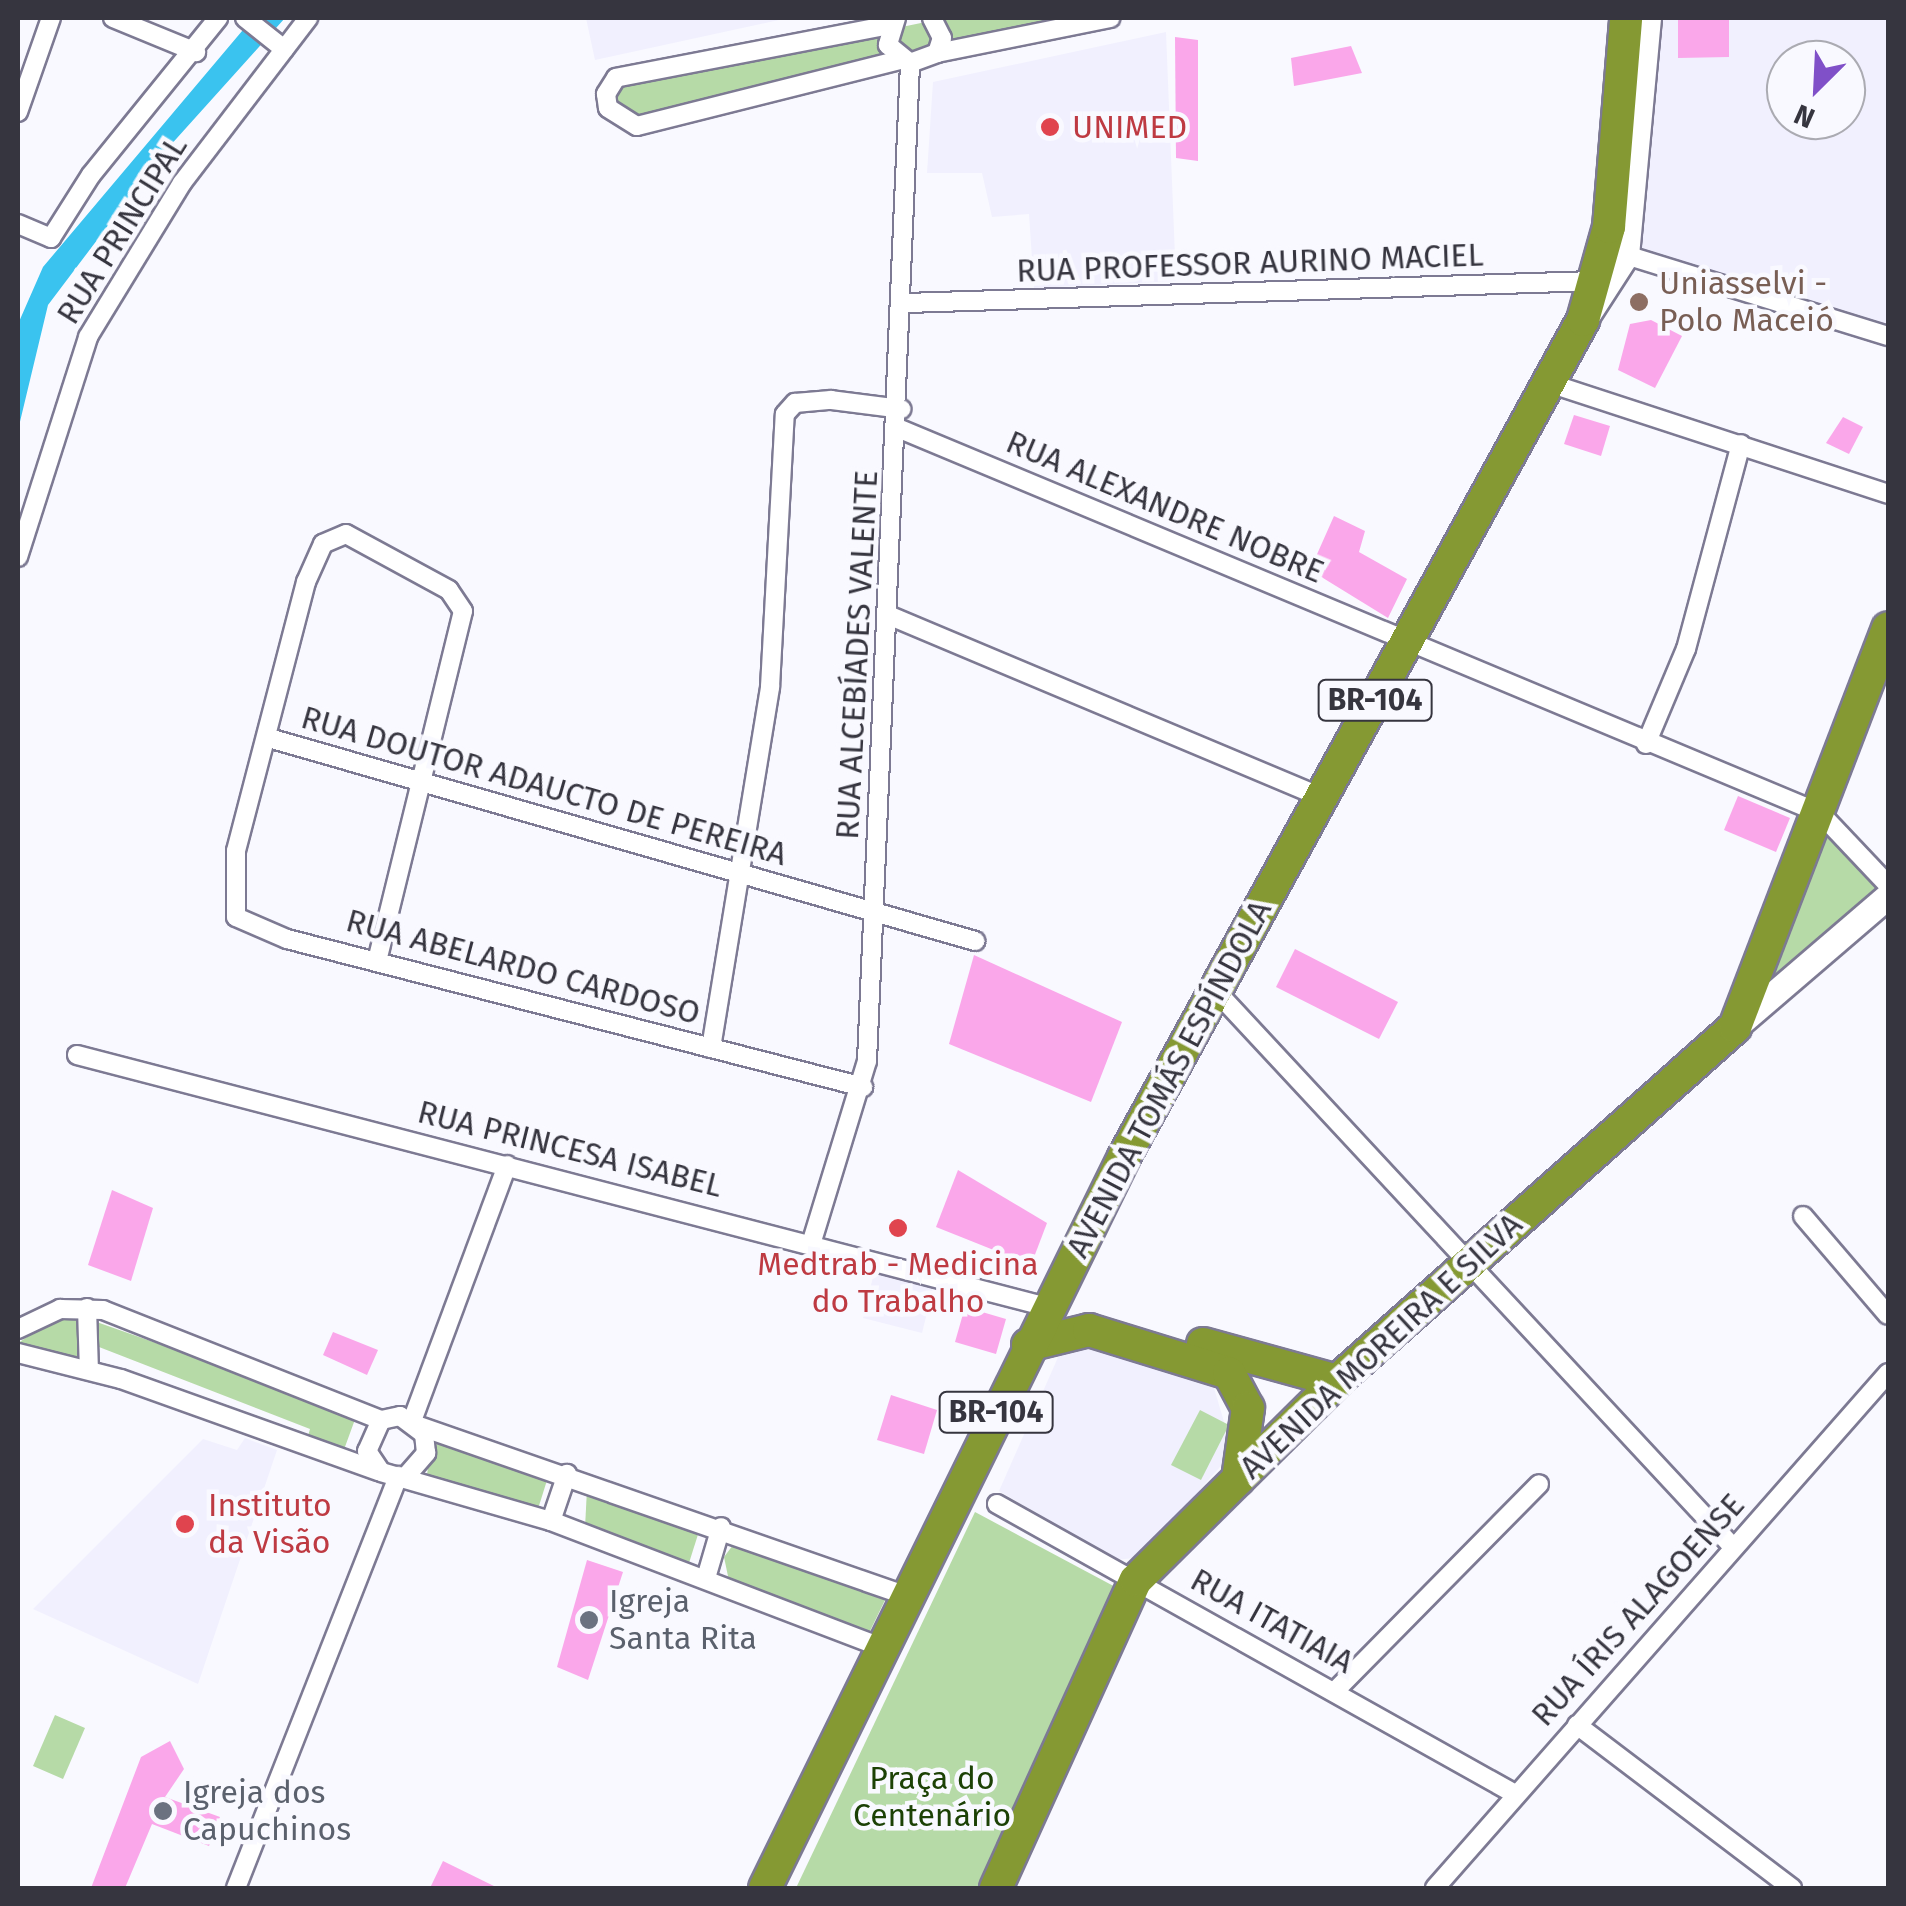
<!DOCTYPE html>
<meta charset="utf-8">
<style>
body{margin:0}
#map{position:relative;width:1906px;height:1906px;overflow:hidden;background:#f9f9ff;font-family:"Fira Sans",sans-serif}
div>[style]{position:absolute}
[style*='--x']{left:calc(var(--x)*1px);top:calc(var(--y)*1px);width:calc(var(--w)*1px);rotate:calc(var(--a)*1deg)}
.built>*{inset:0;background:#f1f0fe}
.green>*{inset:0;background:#b6daa7}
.water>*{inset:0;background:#3ac3ef}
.building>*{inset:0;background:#faa7ea}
.roads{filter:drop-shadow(2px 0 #7d7a93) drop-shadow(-2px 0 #7d7a93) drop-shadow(0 2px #7d7a93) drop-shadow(0 -2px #7d7a93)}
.street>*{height:18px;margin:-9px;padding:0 9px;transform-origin:9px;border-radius:9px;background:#fff}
.secondary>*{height:25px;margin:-12.5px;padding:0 12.5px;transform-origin:12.5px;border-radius:12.5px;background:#fff}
.highway>*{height:32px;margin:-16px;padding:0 16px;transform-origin:16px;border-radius:16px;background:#859933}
.dots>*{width:28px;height:28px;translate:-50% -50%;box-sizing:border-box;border:5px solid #f9f9ff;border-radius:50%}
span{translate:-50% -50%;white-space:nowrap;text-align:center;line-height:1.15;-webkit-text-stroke:9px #f9f9ff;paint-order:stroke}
.shield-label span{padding:2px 8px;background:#f9f9ff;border:2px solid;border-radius:8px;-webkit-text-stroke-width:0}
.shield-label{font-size:30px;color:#36353f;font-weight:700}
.health-label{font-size:32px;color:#be3a42}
.left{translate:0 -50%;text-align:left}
.street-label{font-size:32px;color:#36353f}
.education-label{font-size:32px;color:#785e54}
.worship-label{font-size:32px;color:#5b616d}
.park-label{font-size:32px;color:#1c4105}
.frame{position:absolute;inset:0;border:20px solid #36353f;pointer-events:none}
.north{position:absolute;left:1766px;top:40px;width:100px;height:100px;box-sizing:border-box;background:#f9f9ff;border:2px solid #ababb2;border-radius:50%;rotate:204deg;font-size:28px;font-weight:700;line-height:40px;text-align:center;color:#36353f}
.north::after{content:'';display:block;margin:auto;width:35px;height:45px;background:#8050c8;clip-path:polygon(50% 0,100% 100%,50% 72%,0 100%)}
</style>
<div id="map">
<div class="built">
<div style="clip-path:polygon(586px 18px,788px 18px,595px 60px)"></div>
<div style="clip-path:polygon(evenodd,1648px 18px,1888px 18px,1888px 327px,1626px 255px,1648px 18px,1786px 60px,1846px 60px,1846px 120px,1786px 120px,1786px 60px)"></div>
<div style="clip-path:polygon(1166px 32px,1176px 281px,1034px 288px,1029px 214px,992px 217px,982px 173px,927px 173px,933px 82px)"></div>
<div style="clip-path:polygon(875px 1269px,934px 1284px,922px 1333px,863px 1318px)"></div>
<div style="clip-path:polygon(1085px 1337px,1211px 1378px,1233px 1452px,1141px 1557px,1117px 1560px,999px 1491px,1063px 1346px)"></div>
<div style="clip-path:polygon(245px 1438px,277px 1450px,198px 1684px,33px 1609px,203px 1439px,237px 1450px)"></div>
</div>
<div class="green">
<div style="clip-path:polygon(945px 18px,1126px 18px,638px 125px,613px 106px,623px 85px)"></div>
<div style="clip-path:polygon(1824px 822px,1888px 886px,1754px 1006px)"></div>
<div style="clip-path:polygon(58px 1317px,91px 1320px,357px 1414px,342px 1455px,306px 1443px,310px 1429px,99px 1347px,91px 1360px,18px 1343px)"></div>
<div style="clip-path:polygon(1200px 1410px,1229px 1425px,1201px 1480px,1171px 1465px)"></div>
<div style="clip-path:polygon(432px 1435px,549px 1474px,537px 1512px,427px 1475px)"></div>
<div style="clip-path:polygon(587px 1489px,700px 1528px,689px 1563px,585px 1528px)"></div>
<div style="clip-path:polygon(975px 1512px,1121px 1590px,982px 1888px,796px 1888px)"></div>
<div style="clip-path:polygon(733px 1545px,887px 1596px,868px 1635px,729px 1581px,724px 1557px)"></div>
<div style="clip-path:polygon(55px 1715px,85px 1728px,63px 1779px,33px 1766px)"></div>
</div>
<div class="water">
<div style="clip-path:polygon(253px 18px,285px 18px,159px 158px,48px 305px,18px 430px,18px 324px,43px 267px)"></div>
</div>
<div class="building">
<div style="clip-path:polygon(1678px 18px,1729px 18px,1729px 57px,1678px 58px)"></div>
<div style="clip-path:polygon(1175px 37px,1198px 40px,1198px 161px,1176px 158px)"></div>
<div style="clip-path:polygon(1351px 46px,1362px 73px,1294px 86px,1291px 58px)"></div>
<div style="clip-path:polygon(1651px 320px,1682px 336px,1655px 388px,1618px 370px,1630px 324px)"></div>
<div style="clip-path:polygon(1574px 415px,1610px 426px,1601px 456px,1564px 444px)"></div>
<div style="clip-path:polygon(1843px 417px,1863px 427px,1849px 454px,1826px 443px)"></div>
<div style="clip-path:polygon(1334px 516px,1365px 531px,1359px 552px,1407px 579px,1388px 618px,1310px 570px)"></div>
<div style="clip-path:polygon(1738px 796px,1790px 818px,1776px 852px,1724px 830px)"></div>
<div style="clip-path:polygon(1295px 949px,1398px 1002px,1379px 1039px,1276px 987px)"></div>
<div style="clip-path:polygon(974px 955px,1122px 1022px,1091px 1102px,949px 1044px)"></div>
<div style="clip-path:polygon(958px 1170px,1047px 1223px,1031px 1265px,936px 1227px)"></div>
<div style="clip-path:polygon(112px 1190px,153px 1208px,131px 1281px,88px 1265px)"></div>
<div style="clip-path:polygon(965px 1307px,1006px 1319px,996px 1354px,955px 1342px)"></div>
<div style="clip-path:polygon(333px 1332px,378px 1350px,367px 1375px,323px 1355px)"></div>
<div style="clip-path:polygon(891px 1395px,937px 1410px,924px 1454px,877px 1440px)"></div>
<div style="clip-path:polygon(587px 1560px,623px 1572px,588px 1680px,557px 1667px)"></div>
<div style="clip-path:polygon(170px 1741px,184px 1769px,165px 1797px,220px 1817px,209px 1846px,152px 1824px,125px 1888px,91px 1888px,141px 1757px)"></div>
<div style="clip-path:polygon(443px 1861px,498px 1888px,430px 1888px)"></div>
</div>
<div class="roads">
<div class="street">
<div style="--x:113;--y:18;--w:90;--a:22.3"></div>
<div style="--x:245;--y:18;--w:50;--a:38.5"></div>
<div style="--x:896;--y:18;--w:28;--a:107"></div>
<div style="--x:888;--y:45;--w:28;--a:39"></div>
<div style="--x:910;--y:63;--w:29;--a:-20"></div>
<div style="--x:937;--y:53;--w:16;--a:-72"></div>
<div style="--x:942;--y:38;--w:22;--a:-117"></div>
<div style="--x:890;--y:25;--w:279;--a:169.1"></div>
<div style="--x:616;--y:78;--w:19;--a:122"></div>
<div style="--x:606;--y:94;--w:14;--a:82"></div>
<div style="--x:608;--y:108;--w:34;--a:32"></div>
<div style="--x:637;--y:126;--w:270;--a:-14.1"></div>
<div style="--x:937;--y:53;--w:177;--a:-11.4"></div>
<div style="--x:18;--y:112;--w:100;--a:-70.7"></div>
<div style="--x:18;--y:224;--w:36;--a:23"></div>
<div style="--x:51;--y:238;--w:75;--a:-57.6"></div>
<div style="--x:91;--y:175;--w:202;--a:-51"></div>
<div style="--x:1626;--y:255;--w:274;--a:17.2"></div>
<div style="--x:906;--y:303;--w:690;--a:-1.83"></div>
<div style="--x:1549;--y:383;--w:357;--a:18.1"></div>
<div style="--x:900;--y:429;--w:997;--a:22.66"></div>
<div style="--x:1820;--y:813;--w:99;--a:46.6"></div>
<div style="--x:18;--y:557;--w:231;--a:-72.3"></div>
<div style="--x:88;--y:337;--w:180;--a:-58.6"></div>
<div style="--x:182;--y:183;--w:208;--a:-52.6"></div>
<div style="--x:888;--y:615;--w:472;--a:22.8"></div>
<div style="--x:269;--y:738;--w:735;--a:16.04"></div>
<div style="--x:1646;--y:744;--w:103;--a:-67.2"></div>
<div style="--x:1686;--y:649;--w:212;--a:-75"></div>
<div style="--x:378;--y:957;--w:356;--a:-76.2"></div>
<div style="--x:463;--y:611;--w:25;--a:-124"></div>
<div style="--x:449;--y:590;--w:117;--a:-151.5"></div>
<div style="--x:346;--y:534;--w:25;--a:157"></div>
<div style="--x:323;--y:544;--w:42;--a:114.1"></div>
<div style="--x:306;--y:582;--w:278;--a:104.6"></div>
<div style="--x:236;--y:851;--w:66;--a:90"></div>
<div style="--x:236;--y:917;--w:56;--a:23.3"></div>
<div style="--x:287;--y:939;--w:595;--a:14.41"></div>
<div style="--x:1215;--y:990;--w:759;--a:47.08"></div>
<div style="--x:711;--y:1048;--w:366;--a:-80.7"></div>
<div style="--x:770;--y:687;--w:273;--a:-86.9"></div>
<div style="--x:785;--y:414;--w:15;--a:-48"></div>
<div style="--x:795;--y:403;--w:36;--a:-5"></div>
<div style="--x:831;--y:400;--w:71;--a:7.3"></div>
<div style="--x:77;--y:1055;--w:1002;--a:14.56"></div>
<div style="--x:1803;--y:1216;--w:130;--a:49.4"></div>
<div style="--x:812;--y:1241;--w:188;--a:-73"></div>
<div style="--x:867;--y:1061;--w:999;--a:-87.53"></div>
<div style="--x:87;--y:1308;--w:62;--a:88.2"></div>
<div style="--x:18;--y:1329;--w:47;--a:-25.5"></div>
<div style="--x:60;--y:1309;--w:43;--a:1.3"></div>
<div style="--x:103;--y:1310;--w:299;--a:21.6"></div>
<div style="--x:18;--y:1353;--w:106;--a:14.2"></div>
<div style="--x:121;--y:1379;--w:273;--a:19.7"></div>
<div style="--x:412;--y:1421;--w:273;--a:-69.6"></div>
<div style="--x:419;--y:1426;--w:517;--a:19.21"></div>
<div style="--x:408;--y:1474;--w:28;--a:-49"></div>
<div style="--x:426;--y:1453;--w:19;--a:-96"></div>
<div style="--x:424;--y:1434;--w:30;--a:-143"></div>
<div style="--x:400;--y:1416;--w:19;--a:168"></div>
<div style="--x:381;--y:1420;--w:34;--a:114"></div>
<div style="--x:367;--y:1451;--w:25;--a:56"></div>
<div style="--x:381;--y:1472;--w:177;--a:16.1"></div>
<div style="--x:551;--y:1521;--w:356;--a:20.9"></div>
<div style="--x:997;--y:1504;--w:594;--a:29.24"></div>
<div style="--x:551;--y:1521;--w:50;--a:-71.2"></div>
<div style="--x:706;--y:1578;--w:53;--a:-73.6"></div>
<div style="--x:1336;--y:1690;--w:289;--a:-45.4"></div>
<div style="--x:1577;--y:1725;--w:270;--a:37.2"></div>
<div style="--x:236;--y:1888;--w:443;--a:-68.5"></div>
<div style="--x:1435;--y:1888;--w:686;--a:-48.66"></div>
</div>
<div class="secondary">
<div style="--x:1588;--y:314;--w:70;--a:-57.2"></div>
<div style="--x:1626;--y:255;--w:238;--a:-84.7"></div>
<div style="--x:1735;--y:1027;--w:201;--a:-40.6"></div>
</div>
<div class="highway">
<div style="--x:1203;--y:1344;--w:139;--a:15.4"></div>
<div style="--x:1028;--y:1345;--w:63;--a:-13.8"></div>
<div style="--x:1089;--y:1330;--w:146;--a:17.1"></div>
<div style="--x:1229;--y:1373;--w:40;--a:62"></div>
<div style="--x:1248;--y:1408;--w:72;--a:98"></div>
<div style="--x:765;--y:1888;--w:814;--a:-63.84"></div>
<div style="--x:1124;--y:1157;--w:955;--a:-61.26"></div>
<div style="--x:1583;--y:320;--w:97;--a:-74.4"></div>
<div style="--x:1609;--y:227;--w:210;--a:-85.3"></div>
<div style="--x:996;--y:1888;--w:338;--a:-65.6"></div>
<div style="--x:1136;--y:1580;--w:283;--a:-44.7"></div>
<div style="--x:1337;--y:1381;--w:533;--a:-41.65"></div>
<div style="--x:1735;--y:1027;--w:427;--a:-69"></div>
</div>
</div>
<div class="dots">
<div style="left:1050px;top:127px;background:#e0444e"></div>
<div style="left:1639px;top:302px;background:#8d6e63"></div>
<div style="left:898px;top:1228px;background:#e0444e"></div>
<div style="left:185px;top:1524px;background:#e0444e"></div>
<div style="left:589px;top:1620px;background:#6b7280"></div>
<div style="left:163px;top:1811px;background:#6b7280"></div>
</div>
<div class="shield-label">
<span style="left:1375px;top:700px">BR-104</span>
<span style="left:996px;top:1412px">BR-104</span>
</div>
<div class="health-label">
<span class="left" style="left:1072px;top:127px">UNIMED</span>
<span style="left:898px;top:1283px">Medtrab - Medicina<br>do Trabalho</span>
<span class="left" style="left:208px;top:1524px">Instituto<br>da Visão</span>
</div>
<div class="street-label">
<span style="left:122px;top:230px;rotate:-58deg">RUA PRINCIPAL</span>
<span style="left:1250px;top:263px;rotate:-2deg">RUA PROFESSOR AURINO MACIEL</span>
<span style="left:1165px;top:507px;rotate:23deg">RUA ALEXANDRE NOBRE</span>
<span style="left:857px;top:655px;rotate:-87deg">RUA ALCEBÍADES VALENTE</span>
<span style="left:544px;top:786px;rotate:16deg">RUA DOUTOR ADAUCTO DE PEREIRA</span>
<span style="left:523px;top:967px;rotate:15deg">RUA ABELARDO CARDOSO</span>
<span style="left:1169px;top:1079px;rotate:-62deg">AVENIDA TOMÁS ESPÍNDOLA</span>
<span style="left:570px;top:1149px;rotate:14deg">RUA PRINCESA ISABEL</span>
<span style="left:1381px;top:1346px;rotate:-43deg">AVENIDA MOREIRA E SILVA</span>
<span style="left:1638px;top:1610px;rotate:-48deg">RUA ÍRIS ALAGOENSE</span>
<span style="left:1272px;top:1621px;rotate:29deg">RUA ITATIAIA</span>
</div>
<div class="education-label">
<span class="left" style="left:1659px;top:302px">Uniasselvi -<br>Polo Maceió</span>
</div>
<div class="worship-label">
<span class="left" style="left:609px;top:1620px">Igreja<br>Santa Rita</span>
<span class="left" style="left:183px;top:1811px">Igreja dos<br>Capuchinos</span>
</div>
<div class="park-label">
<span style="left:932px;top:1797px">Praça do<br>Centenário</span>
</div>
<div class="frame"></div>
<div class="north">N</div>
</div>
